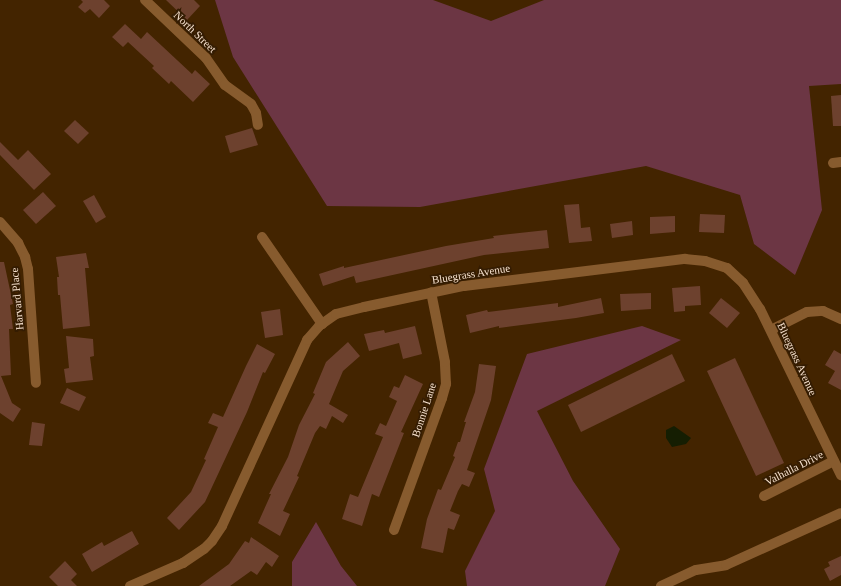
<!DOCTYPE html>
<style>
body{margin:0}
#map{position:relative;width:841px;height:586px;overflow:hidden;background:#432400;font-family:Georgia,serif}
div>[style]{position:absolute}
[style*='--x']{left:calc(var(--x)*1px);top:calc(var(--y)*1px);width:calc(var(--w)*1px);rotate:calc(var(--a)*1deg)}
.green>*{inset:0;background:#6c3644}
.water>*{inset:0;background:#151e02}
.building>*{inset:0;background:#6d412e}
.minor>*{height:10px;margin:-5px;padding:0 5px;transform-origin:5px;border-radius:5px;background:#875b2e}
span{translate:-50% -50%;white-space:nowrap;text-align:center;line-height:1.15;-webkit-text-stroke:3.5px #341c02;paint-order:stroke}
.street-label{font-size:11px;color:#f7e2cf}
</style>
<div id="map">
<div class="green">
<div style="clip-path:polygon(215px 0,433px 0,491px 21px,544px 0,841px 0,841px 84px,809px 86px,822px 210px,795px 275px,754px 244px,740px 195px,646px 166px,420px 207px,327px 206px,233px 57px)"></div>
<div style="clip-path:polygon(642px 326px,681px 340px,537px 411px,573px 481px,620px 549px,605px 586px,467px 586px,465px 571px,495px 511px,484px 469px,527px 354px)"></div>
<div style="clip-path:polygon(316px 522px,341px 566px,357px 586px,292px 586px,292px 562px)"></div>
</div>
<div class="water">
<div style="clip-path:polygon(674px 426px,691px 438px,686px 444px,672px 447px,666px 438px,666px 430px)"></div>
</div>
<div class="building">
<div style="clip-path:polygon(81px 0,104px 0,110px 6px,99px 18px,90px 9px,85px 13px,78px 7px,83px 2px)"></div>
<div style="clip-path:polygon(166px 0,194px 0,200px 6px,187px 20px)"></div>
<div style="clip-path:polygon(125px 24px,141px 39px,147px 32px,192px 74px,195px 70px,210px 84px,193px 102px,171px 81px,169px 84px,152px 68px,154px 66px,128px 42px,123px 47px,112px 37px)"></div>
<div style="clip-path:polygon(841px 95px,841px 126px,833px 126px,831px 96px)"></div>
<div style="clip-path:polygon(75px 120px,89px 133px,78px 144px,64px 131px)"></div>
<div style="clip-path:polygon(252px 128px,258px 145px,230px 153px,225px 136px)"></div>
<div style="clip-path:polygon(0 142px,18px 160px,28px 150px,51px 174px,34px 190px,0 155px)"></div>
<div style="clip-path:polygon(43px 192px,56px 206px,36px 224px,23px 210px)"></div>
<div style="clip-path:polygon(94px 195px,106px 217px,96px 223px,83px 201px)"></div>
<div style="clip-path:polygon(579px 204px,581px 228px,590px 227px,592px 241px,569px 243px,564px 205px)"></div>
<div style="clip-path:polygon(700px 214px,725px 215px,724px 233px,699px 232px)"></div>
<div style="clip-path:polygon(675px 216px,675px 232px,650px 234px,650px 217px)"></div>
<div style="clip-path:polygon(632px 221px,633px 235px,612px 238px,610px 224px)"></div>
<div style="clip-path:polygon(547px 230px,549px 248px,484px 255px,356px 283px,354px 276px,323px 286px,319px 274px,344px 266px,344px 268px,446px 246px,494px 238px,493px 236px)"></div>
<div style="clip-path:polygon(86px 253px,89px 268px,85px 268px,90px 326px,63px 329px,60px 295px,58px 295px,57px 277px,59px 277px,56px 257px)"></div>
<div style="clip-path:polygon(0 262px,4px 262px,13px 304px,10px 305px,13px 329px,9px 329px,11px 375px,1px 376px,12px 403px,21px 409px,13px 422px,0 413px)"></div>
<div style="clip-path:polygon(700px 286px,701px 305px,685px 306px,685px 311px,674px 312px,672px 288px)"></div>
<div style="clip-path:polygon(651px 293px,651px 309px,621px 311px,620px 294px)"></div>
<div style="clip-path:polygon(601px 298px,604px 313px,576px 318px,499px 328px,499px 326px,470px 333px,466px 315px,487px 310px,488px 312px,558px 303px,558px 307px)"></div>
<div style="clip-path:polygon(721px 298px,740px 313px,727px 328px,709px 313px)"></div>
<div style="clip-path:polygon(280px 309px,283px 335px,265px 338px,261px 312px)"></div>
<div style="clip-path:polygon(415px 326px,422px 354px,403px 359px,399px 343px,369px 351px,364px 334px,384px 330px,385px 333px)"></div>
<div style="clip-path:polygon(66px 336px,93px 339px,94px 356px,90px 357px,93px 380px,66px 383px,64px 369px,69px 368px)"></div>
<div style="clip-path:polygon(348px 342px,360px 356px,343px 371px,329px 404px,348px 415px,343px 423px,332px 416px,326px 429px,320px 426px,315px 433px,297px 476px,299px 477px,283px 511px,290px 514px,280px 536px,258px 523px,271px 494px,269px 494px,288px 457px,299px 425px,315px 394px,313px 393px,326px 362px)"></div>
<div style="clip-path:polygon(257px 344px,275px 354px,265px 373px,263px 372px,247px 412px,205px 502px,179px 530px,167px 518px,191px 492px,206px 460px,204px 459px,218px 427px,208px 423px,213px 413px,223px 417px,246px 366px)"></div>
<div style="clip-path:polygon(834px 350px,841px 354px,841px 390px,828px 383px,835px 371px,825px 365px)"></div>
<div style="clip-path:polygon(672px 354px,685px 381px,581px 432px,568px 405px)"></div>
<div style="clip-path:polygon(735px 358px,784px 463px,756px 476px,707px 371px)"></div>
<div style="clip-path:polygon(479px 364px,496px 366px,491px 400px,467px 470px,475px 473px,469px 487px,462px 484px,458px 491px,450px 511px,460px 515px,454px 530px,448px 528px,443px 553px,421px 548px,427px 519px,438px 489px,441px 490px,455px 457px,453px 456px,458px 442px,460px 442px,466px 422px,464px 422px,475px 392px)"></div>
<div style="clip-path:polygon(405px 375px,423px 384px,401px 432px,404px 433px,379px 497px,372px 494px,362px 526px,342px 519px,350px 494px,358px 497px,383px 437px,375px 434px,380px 423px,386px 426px,397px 401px,389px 397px,394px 386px,399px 388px)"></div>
<div style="clip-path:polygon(67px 388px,86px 397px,79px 411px,60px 403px)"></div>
<div style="clip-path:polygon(32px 422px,45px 424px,42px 446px,29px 445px)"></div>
<div style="clip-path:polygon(132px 531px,139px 544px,92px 572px,82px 554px,102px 542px,104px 546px)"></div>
<div style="clip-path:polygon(251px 537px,279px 556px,272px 567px,266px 562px,257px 575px,251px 571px,230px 586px,199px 586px,229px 564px,245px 541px,249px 543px)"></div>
<div style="clip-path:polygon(841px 556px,841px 575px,830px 581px,824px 569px,830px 566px,828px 562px)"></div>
<div style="clip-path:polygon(65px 561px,77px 574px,71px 580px,77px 586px,58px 586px,49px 577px)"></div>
</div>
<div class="minor">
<div style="--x:145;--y:0;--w:84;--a:43.6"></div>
<div style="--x:206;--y:58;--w:33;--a:55"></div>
<div style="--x:225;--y:85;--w:32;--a:36"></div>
<div style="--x:251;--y:104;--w:10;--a:61"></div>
<div style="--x:256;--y:113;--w:12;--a:81"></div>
<div style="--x:833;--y:163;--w:8;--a:-7"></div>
<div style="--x:0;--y:222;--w:28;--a:49"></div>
<div style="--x:18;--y:243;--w:16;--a:63"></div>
<div style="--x:25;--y:257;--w:12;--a:76"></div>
<div style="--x:28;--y:269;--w:114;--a:86"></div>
<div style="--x:262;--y:237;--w:106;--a:55.4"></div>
<div style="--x:771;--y:330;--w:40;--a:-26.6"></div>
<div style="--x:807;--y:312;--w:16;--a:-4"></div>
<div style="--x:823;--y:311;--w:20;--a:24"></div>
<div style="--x:764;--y:496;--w:78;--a:-26.6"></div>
<div style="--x:394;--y:530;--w:140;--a:-70"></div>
<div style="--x:442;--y:398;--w:15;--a:-74"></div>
<div style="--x:446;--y:384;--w:22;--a:-93"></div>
<div style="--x:445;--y:362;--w:71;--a:-101.3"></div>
<div style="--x:130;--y:586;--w:58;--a:-23.5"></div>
<div style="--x:183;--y:563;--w:25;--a:-34"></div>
<div style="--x:204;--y:549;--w:11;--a:-45"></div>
<div style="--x:212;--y:541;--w:18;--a:-56"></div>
<div style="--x:222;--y:526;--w:205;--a:-65.4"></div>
<div style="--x:307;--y:340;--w:18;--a:-49"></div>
<div style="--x:319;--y:326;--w:21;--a:-35"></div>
<div style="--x:336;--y:314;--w:29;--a:-14"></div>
<div style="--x:364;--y:307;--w:102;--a:-11.9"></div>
<div style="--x:464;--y:286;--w:223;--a:-7"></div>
<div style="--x:685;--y:259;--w:20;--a:6"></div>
<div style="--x:705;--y:261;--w:23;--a:18"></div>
<div style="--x:727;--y:268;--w:22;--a:43"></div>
<div style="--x:743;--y:283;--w:31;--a:57"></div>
<div style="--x:760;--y:309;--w:185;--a:64"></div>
<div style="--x:661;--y:586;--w:38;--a:-25"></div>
<div style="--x:696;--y:570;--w:30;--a:-9"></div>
<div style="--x:726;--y:565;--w:126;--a:-24.3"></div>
</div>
<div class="street-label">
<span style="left:195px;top:32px;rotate:44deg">North Street</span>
<span style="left:471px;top:274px;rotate:-9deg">Bluegrass Avenue</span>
<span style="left:17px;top:299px;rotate:-95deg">Harvard Place</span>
<span style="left:797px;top:359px;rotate:65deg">Bluegrass Avenue</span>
<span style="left:424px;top:410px;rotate:-72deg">Bonnie Lane</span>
<span style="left:794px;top:468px;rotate:-27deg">Valhalla Drive</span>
</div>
</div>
